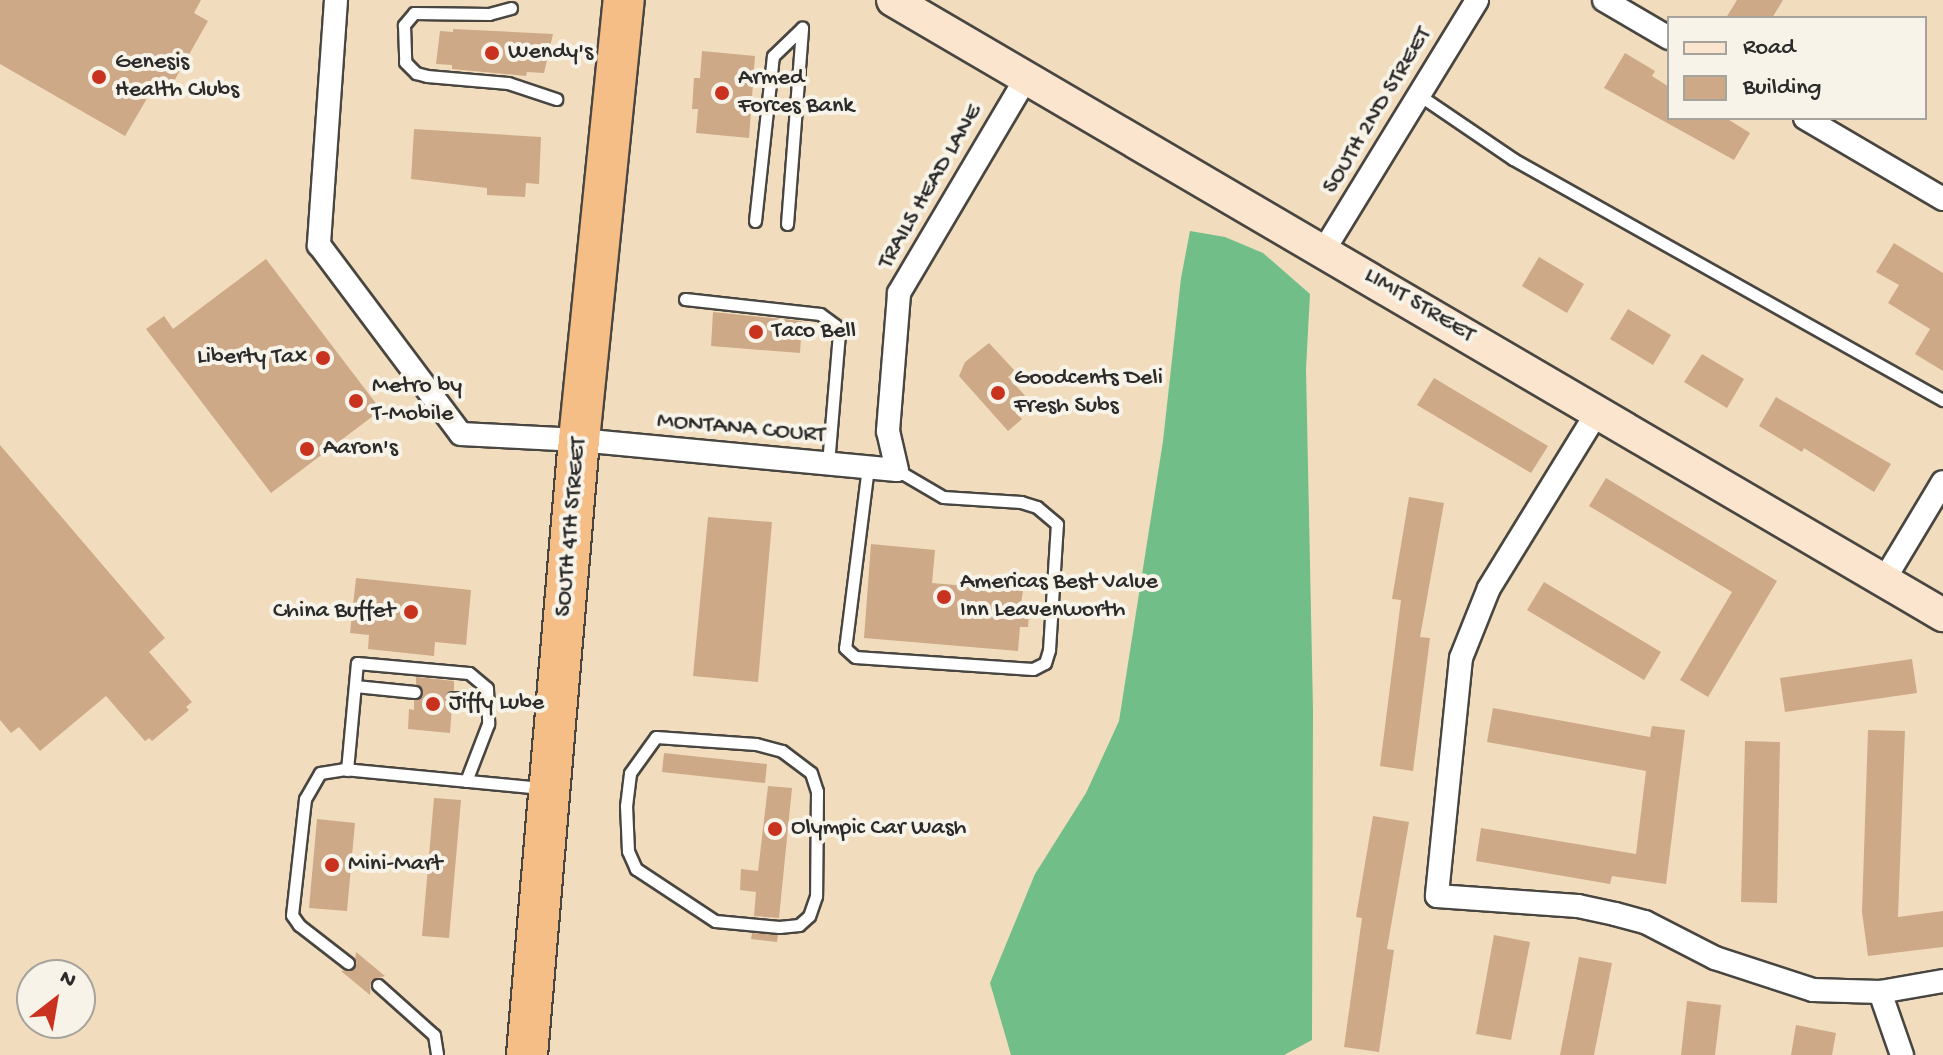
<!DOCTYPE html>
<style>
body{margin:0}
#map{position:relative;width:1943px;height:1055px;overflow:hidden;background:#f1ddbd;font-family:"Gochi Hand",sans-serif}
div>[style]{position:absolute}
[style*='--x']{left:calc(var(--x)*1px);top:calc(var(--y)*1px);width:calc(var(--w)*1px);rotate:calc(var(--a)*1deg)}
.forest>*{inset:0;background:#71be88}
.building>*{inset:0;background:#cda987}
.roads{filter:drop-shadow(2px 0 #494641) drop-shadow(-2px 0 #494641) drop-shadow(0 2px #494641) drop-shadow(0 -2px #494641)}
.lane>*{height:11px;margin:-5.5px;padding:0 5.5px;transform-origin:5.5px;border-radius:5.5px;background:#fff}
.street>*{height:22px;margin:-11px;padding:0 11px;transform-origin:11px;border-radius:11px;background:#fff}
.secondary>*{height:32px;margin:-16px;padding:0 16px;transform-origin:16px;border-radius:16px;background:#fbe5cf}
.highway>*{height:40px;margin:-20px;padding:0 20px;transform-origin:20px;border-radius:20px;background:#f6be87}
.dots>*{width:22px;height:22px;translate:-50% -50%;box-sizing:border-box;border:4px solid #f7f3e8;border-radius:50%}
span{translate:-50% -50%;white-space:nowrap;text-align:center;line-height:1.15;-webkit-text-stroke:8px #f7f3e8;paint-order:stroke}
.poi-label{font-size:24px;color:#2b2b2b}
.left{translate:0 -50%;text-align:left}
.right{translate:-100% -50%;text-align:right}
.street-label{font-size:24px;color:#2b2b2b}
.legend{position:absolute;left:1667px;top:16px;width:260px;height:104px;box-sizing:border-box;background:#f7f3e8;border:2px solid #a5a39c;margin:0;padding:10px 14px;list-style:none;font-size:24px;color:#2b2b2b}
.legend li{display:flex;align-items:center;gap:16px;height:40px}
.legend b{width:40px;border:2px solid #a5a39c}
.north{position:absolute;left:16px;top:959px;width:80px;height:80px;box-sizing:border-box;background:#f7f3e8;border:2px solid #a5a39c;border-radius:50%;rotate:31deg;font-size:22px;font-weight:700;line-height:32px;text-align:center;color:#2b2b2b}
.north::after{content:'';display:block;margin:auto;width:28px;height:36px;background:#c8321e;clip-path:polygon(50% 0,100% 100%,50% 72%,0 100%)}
</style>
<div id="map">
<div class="forest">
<div style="clip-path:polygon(1190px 231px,1225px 237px,1263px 253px,1310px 294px,1306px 369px,1313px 710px,1312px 1040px,1284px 1055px,1011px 1055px,990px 983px,1035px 874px,1086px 793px,1119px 721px,1163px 441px,1181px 278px)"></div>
</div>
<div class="building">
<div style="clip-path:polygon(0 0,201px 0,194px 13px,208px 21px,165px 97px,152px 90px,125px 136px,0 64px)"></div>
<div style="clip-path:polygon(1737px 0,1783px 0,1772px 18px,1726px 18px)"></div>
<div style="clip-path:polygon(453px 29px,553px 34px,544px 73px,527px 72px,526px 76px,452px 69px,452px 65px,436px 64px,440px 31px,453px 32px)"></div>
<div style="clip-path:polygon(702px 51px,755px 56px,749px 138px,696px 133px,698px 109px,692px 109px,694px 78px,700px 78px)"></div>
<div style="clip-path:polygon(1625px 53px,1655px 71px,1652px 76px,1669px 87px,1669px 118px,1726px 118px,1750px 133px,1734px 160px,1604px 88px)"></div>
<div style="clip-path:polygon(414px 129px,541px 137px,539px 184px,526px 183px,525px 197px,487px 195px,487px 188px,411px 179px)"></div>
<div style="clip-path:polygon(1894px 243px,1943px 273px,1943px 371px,1915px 354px,1930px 329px,1888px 303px,1899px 285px,1876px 272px)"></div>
<div style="clip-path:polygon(1539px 257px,1584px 284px,1567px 313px,1522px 286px)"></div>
<div style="clip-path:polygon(266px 259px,381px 410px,271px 493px,146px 329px,164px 316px,173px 329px)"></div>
<div style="clip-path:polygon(1628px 309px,1671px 335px,1653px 365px,1610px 339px)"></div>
<div style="clip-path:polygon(713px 312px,802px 321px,800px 353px,711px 346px)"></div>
<div style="clip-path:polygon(989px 343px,1015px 371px,1008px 377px,1028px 399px,1014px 411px,1022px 419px,1008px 431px,959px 376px,965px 362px)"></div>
<div style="clip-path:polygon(1702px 354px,1744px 379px,1727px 408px,1684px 382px)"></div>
<div style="clip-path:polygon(1434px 378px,1548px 446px,1531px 473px,1417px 405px)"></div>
<div style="clip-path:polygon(1776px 397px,1891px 464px,1874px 492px,1804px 448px,1802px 452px,1759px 426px)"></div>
<div style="clip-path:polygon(0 445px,165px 638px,149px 652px,192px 702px,186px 707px,189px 710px,152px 741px,149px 738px,145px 741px,106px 696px,40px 751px,19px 727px,11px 733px,0 720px)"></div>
<div style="clip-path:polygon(1606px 478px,1777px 581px,1708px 697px,1680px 680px,1732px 592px,1589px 506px)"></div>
<div style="clip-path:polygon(1409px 497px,1444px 503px,1420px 637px,1430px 638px,1413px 771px,1380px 766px,1401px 600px,1392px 599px)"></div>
<div style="clip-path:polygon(708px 517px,772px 522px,758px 682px,693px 676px)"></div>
<div style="clip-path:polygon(871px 544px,935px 550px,932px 583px,1023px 591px,1021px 603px,1030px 604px,1028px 627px,1020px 627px,1018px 651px,864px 638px)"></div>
<div style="clip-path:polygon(356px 578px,471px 590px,466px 645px,435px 642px,434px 656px,368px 649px,369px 635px,350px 633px)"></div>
<div style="clip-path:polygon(1544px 582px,1661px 652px,1644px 680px,1527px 610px)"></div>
<div style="clip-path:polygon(1912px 659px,1917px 693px,1785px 712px,1780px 678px)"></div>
<div style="clip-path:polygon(416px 677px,454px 681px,454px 690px,445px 698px,452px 706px,450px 733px,408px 729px,409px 709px,414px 710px,414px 700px,423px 694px,416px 684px)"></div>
<div style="clip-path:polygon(1493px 708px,1650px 737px,1652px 726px,1685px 730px,1666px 884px,1612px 876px,1610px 884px,1476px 861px,1481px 828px,1636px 854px,1646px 771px,1487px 742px)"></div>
<div style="clip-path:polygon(1868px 730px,1905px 731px,1898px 917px,1943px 911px,1943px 947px,1868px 956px,1862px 912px)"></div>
<div style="clip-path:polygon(1745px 741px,1780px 742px,1777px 903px,1741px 902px)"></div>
<div style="clip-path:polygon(664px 753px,767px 764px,765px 783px,662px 772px)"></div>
<div style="clip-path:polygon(768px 786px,792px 788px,779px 918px,754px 916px,756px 892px,740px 890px,741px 869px,758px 871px)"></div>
<div style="clip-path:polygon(434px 798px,461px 800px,449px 938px,422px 936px)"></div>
<div style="clip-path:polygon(1373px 816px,1409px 822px,1387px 949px,1394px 950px,1379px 1052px,1344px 1047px,1362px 918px,1356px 917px)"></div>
<div style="clip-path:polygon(317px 819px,355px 823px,347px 911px,309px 908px)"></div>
<div style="clip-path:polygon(752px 933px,778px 935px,777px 942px,751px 939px)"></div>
<div style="clip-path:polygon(1494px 935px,1530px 942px,1511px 1040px,1476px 1034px)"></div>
<div style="clip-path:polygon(356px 952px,385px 976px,371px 980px,370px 995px,341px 971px,354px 969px)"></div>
<div style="clip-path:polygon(1579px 957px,1612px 963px,1594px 1055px,1560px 1055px)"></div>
<div style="clip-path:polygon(1687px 1001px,1721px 1005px,1715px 1055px,1681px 1055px)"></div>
<div style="clip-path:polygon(1796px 1025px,1836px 1033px,1832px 1055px,1791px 1055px)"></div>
</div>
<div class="roads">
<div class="lane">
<div style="--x:511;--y:8;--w:23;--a:165"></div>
<div style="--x:489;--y:14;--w:75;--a:-179.2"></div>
<div style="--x:414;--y:13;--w:16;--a:130"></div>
<div style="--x:404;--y:25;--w:37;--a:88"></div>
<div style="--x:405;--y:62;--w:16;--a:45"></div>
<div style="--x:416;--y:73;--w:11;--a:15"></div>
<div style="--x:427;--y:76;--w:81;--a:4.9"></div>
<div style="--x:508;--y:83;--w:51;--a:18.4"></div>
<div style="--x:1419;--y:95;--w:114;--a:34.2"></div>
<div style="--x:1513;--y:159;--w:493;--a:29.3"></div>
<div style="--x:755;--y:221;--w:166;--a:-83.8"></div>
<div style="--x:773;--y:56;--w:40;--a:-44"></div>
<div style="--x:787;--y:224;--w:197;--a:-85.6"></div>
<div style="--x:685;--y:299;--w:136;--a:6.3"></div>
<div style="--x:820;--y:314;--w:19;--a:36"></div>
<div style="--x:835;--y:325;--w:9;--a:63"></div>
<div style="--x:839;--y:333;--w:131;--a:94.8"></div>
<div style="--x:868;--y:467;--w:182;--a:97.2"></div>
<div style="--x:845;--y:648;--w:13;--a:42"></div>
<div style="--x:855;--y:657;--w:178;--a:3.9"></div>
<div style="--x:1033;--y:669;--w:13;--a:-27"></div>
<div style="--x:1045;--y:663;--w:14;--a:-73"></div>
<div style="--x:1049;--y:650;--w:126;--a:-86.4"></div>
<div style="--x:1057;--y:524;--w:26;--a:-140"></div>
<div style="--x:1037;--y:507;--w:17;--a:-163"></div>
<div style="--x:1021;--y:502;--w:78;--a:-176.3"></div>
<div style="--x:943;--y:497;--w:53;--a:-149.6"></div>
<div style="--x:355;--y:686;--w:60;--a:5.7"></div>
<div style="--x:453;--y:698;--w:35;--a:7"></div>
<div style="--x:656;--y:737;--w:100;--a:4"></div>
<div style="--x:756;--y:744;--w:27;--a:15"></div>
<div style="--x:782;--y:751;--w:36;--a:37"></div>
<div style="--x:811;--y:773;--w:19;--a:72"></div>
<div style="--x:817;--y:791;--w:105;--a:90.5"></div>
<div style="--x:816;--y:896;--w:21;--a:109"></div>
<div style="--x:809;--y:916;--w:13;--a:138"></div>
<div style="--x:799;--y:925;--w:20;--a:174"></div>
<div style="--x:779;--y:927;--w:64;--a:-174.6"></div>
<div style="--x:715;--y:921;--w:95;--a:-146.6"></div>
<div style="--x:636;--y:869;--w:20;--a:-114"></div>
<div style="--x:628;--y:851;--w:45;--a:-92.5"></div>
<div style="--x:626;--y:806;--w:33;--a:-83"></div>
<div style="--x:630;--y:773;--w:44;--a:-54.2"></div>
<div style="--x:347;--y:770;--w:107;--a:-84.7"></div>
<div style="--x:357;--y:663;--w:112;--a:5.1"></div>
<div style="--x:469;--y:673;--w:23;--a:40"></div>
<div style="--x:487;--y:688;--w:36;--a:88"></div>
<div style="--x:488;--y:724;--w:61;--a:111.1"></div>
<div style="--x:348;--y:963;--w:62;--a:-142.2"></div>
<div style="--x:299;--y:925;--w:12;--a:-125"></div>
<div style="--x:292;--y:915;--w:117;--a:-83.6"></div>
<div style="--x:305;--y:799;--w:30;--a:-60"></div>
<div style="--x:320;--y:773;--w:24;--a:-9"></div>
<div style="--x:344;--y:769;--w:198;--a:5.5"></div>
<div style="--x:378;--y:985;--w:75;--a:41.8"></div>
<div style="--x:434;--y:1035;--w:20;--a:81"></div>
</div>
<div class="street">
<div style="--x:336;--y:0;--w:246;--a:94"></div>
<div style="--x:319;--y:245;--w:236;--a:53.1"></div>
<div style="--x:461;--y:434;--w:118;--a:2.9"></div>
<div style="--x:579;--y:440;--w:319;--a:5.4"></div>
<div style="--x:897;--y:470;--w:40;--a:-103"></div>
<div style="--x:888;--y:431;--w:138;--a:-85.4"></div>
<div style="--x:899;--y:293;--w:250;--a:-59.4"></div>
<div style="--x:1604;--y:0;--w:75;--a:30.3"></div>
<div style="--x:1805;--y:118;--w:160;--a:30.4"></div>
<div style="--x:1324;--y:250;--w:293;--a:-58.5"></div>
<div style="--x:1598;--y:411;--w:208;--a:121.6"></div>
<div style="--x:1489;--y:588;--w:75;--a:111.8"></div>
<div style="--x:1461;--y:658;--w:239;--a:95.8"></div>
<div style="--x:1437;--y:896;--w:141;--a:4.1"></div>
<div style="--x:1578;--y:906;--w:38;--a:12"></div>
<div style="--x:1615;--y:914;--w:31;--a:15"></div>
<div style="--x:1645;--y:922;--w:79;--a:27.2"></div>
<div style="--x:1715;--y:958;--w:103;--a:18.1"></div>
<div style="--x:1813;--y:990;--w:67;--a:1.7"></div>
<div style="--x:1880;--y:992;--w:64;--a:-9.9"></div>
<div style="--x:1884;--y:580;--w:114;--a:-59"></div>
<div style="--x:1880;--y:992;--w:67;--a:70.8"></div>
</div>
<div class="secondary">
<div style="--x:893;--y:0;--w:1217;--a:30.36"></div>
</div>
<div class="highway">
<div style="--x:527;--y:1055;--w:617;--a:-85.17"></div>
<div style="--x:579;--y:440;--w:442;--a:-84.2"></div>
</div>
</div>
<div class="dots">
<div style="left:492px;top:53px;background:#c8321e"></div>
<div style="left:99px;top:77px;background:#c8321e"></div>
<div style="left:722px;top:93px;background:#c8321e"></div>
<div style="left:756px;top:332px;background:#c8321e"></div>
<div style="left:323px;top:358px;background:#c8321e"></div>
<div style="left:998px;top:393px;background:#c8321e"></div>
<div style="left:356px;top:401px;background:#c8321e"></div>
<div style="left:307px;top:449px;background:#c8321e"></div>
<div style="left:944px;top:597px;background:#c8321e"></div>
<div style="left:411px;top:612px;background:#c8321e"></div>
<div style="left:433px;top:704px;background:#c8321e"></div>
<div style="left:775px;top:829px;background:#c8321e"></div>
<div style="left:332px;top:865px;background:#c8321e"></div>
</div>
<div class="poi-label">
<span class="left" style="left:508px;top:53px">Wendy's</span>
<span class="left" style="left:115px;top:77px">Genesis<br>Health Clubs</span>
<span class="left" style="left:738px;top:93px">Armed<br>Forces Bank</span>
<span class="left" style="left:772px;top:332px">Taco Bell</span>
<span class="right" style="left:307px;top:358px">Liberty Tax</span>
<span class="left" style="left:1014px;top:393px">Goodcents Deli<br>Fresh Subs</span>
<span class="left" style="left:372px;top:401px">Metro by<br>T-Mobile</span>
<span class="left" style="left:323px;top:449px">Aaron's</span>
<span class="left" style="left:960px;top:597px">Americas Best Value<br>Inn Leavenworth</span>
<span class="right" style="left:395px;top:612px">China Buffet</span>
<span class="left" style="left:449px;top:704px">Jiffy Lube</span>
<span class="left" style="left:791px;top:829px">Olympic Car Wash</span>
<span class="left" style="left:348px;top:865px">Mini-Mart</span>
</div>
<div class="street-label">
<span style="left:1378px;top:111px;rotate:-59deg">SOUTH 2ND STREET</span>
<span style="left:931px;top:187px;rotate:-60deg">TRAILS HEAD LANE</span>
<span style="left:1419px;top:306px;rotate:31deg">LIMIT STREET</span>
<span style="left:741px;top:429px;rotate:5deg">MONTANA COURT</span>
<span style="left:572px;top:527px;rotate:-85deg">SOUTH 4TH STREET</span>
</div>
<ul class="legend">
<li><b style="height:10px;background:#fbe5cf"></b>Road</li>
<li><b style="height:22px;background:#cda987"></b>Building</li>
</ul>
<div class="north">N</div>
</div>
